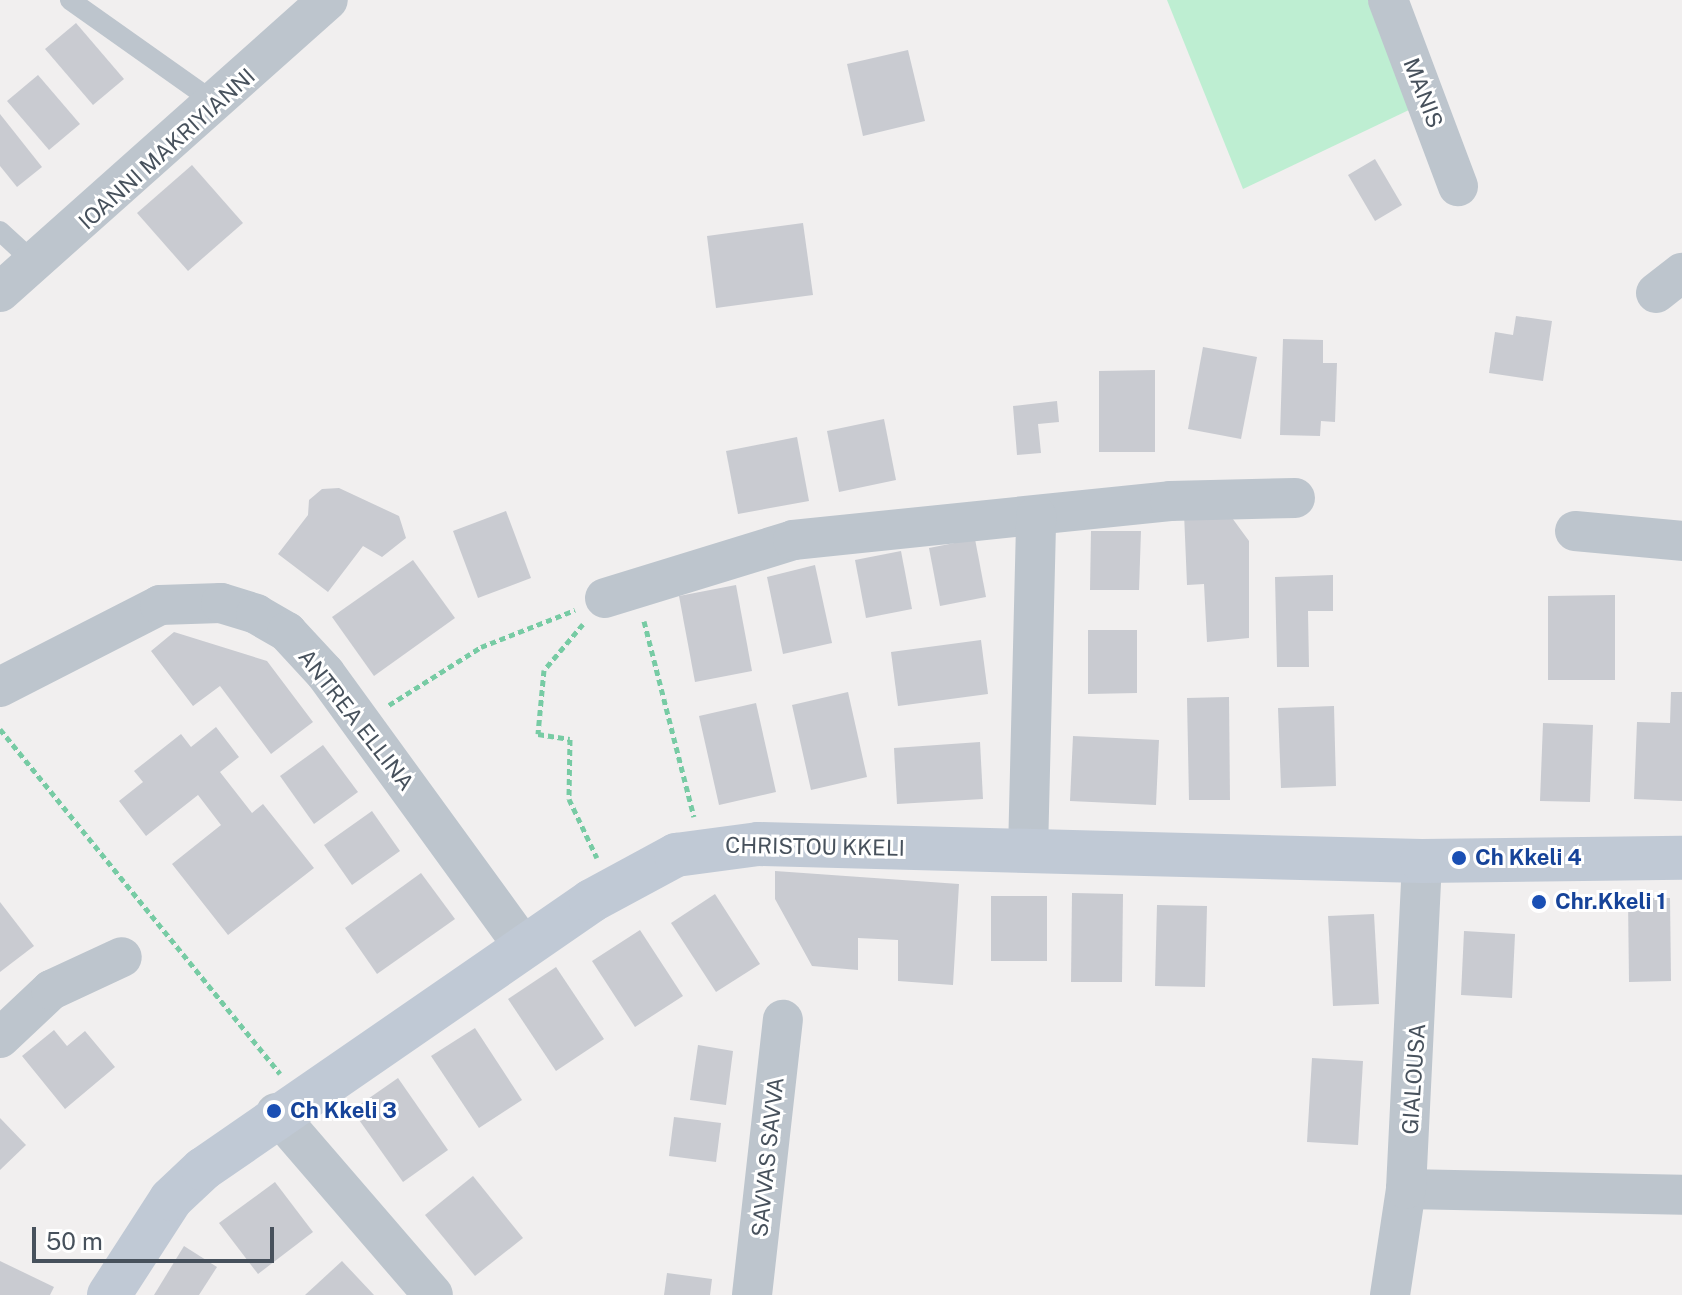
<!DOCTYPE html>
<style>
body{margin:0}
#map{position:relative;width:1682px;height:1295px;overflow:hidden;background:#f1efef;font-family:"Public Sans",sans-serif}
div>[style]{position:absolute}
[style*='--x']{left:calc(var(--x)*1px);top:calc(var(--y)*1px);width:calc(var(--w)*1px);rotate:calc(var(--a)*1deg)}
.green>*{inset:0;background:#beeed2}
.building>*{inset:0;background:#c9cbd1}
.path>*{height:5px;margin-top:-2.5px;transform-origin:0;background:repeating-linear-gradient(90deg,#77cba4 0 6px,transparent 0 10px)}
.lane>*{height:20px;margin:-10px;padding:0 10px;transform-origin:10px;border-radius:10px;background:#bdc5cd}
.street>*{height:40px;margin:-20px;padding:0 20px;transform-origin:20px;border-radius:20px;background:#bdc5cd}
.secondary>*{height:44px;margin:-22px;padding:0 22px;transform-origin:22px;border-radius:22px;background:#c0c9d5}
.dots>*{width:22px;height:22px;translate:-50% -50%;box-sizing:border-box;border:4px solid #fff;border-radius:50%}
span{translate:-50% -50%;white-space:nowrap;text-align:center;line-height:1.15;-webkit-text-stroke:6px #fff;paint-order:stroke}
.street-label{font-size:22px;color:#47515c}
.transit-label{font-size:22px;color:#164399;font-weight:700}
.left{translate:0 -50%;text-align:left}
.scale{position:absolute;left:32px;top:1227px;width:242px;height:36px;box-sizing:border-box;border:4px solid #47515c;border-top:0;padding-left:10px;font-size:24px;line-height:28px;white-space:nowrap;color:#47515c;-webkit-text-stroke:6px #fff;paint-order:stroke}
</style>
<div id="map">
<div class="green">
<div style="clip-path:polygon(1167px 0,1368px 0,1411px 109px,1243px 189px)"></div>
</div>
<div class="building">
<div style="clip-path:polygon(76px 23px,124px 79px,93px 105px,45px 49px)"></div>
<div style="clip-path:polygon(908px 50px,925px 121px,863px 136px,847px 64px)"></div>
<div style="clip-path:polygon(38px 75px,80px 124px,49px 150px,7px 101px)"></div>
<div style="clip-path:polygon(0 114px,42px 167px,17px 187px,0 166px)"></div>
<div style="clip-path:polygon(1375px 159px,1402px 205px,1375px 221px,1348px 175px)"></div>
<div style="clip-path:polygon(192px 165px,243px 223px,188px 271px,137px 213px)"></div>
<div style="clip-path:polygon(803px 223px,813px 295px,716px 308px,707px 236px)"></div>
<div style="clip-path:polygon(1516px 316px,1552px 321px,1543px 381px,1489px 373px,1495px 332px,1513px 335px)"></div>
<div style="clip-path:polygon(1283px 339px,1323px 340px,1323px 363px,1337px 363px,1335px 422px,1321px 421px,1320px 436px,1280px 435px)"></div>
<div style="clip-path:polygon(1203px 347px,1257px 357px,1241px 439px,1188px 429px)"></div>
<div style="clip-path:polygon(1155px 370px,1155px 452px,1099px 452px,1099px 371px)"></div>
<div style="clip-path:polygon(1057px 401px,1059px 422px,1038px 424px,1041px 453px,1017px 455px,1013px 406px)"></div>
<div style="clip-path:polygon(884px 419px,896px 480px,839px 492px,827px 431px)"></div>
<div style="clip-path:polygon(797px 437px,809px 501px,738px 514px,726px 451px)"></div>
<div style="clip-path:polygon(339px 488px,399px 516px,406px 538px,382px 557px,363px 546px,328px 592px,278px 554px,308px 515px,309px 500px,322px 489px)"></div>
<div style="clip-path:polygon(506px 511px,531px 578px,478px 598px,453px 531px)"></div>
<div style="clip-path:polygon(1227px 511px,1249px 541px,1249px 638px,1207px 642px,1204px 584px,1187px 585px,1184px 513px)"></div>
<div style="clip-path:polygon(1091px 531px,1141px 531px,1139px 590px,1090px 590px)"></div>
<div style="clip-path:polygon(975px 539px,986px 597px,940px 606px,929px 548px)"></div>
<div style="clip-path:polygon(901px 551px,912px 609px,866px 618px,855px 560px)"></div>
<div style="clip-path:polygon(413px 560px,455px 618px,374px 676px,332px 617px)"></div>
<div style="clip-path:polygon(815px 565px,832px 643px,783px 654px,767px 577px)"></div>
<div style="clip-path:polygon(1333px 575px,1333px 611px,1308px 611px,1309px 667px,1277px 667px,1275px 577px)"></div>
<div style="clip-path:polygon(736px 585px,752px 671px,695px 682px,679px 596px)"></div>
<div style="clip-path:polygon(1615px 595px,1615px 680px,1548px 680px,1548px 596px)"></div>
<div style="clip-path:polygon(1088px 630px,1137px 630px,1137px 693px,1088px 694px)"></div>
<div style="clip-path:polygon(174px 632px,267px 661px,313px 722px,271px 754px,220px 686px,193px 706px,151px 651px)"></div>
<div style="clip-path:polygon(981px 640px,988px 694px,898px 706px,891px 652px)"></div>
<div style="clip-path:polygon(848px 692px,867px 777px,811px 790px,792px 705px)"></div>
<div style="clip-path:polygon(1671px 692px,1682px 692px,1682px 801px,1634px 799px,1637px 722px,1670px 723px)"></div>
<div style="clip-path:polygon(1229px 697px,1230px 800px,1189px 800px,1187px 698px)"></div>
<div style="clip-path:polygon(756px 703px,776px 792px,719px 805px,699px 716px)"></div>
<div style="clip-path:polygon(1334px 706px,1336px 786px,1281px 788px,1278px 708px)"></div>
<div style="clip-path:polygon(1543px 723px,1593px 725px,1590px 802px,1540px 801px)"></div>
<div style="clip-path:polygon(216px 727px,239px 757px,220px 772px,252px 813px,263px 804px,314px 868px,228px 935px,172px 864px,221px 825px,198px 795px,146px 836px,119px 801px,143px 782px,134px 771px,181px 734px,191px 747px)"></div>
<div style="clip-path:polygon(1073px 736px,1159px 740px,1156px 805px,1070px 801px)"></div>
<div style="clip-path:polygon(980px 742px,983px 799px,897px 804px,894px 748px)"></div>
<div style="clip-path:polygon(323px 745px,358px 792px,314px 824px,280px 776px)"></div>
<div style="clip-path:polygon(372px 811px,400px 851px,352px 885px,324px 845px)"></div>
<div style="clip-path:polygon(775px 871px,959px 884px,953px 985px,898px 981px,898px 940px,858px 938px,858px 970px,812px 966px,775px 899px)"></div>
<div style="clip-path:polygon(421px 873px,455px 919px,377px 974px,345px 928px)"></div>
<div style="clip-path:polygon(1072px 893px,1123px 894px,1122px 982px,1071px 982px)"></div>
<div style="clip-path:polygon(715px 894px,760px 964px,716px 992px,671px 923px)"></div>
<div style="clip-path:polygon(991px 896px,1047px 896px,1047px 961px,991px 961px)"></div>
<div style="clip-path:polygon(1628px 898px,1670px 898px,1671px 981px,1629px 982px)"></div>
<div style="clip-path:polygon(0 902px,34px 946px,0 972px)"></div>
<div style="clip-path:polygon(1157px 905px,1207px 906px,1205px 987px,1155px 986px)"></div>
<div style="clip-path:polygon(1374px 914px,1379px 1004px,1333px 1006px,1328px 916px)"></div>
<div style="clip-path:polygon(640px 930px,683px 996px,635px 1027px,592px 961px)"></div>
<div style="clip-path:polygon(1464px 931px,1515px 934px,1512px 998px,1461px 995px)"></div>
<div style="clip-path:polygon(556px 967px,604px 1039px,556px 1071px,508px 999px)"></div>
<div style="clip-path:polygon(475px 1028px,522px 1100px,479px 1128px,431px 1056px)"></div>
<div style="clip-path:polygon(54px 1030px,67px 1046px,85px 1031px,115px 1067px,65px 1109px,22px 1056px)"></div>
<div style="clip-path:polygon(698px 1045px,733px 1051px,726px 1105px,690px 1100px)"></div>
<div style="clip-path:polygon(1312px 1058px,1363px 1061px,1358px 1145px,1307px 1142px)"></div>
<div style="clip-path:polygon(398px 1078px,448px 1150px,403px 1182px,352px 1110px)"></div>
<div style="clip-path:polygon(674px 1117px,721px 1123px,716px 1162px,669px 1156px)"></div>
<div style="clip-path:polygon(0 1118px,26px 1145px,0 1170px)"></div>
<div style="clip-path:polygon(473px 1176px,523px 1238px,475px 1276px,425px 1215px)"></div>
<div style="clip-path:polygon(275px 1182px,313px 1232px,258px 1274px,219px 1223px)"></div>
<div style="clip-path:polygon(184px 1246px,217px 1267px,199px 1295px,154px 1295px)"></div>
<div style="clip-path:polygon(0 1261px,54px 1287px,50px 1295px,0 1295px)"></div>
<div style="clip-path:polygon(342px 1261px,374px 1295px,305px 1295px)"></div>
<div style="clip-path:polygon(667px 1273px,712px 1279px,710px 1295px,664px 1295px)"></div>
</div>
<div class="path">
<div style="--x:644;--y:621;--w:202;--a:75.7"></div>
<div style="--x:583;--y:624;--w:60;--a:130.3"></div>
<div style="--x:544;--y:670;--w:64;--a:95.4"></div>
<div style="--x:538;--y:734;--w:32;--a:9"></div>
<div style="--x:570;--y:739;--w:60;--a:91"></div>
<div style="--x:569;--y:799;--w:65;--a:64.6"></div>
<div style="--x:389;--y:705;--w:109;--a:-32.2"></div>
<div style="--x:481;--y:647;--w:101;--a:-21.5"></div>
<div style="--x:0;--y:729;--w:444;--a:50.9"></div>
</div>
<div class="lane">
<div style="--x:70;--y:0;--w:180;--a:35.3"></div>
<div style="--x:0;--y:231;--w:50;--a:42.6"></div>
</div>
<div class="street">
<div style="--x:1388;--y:0;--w:199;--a:69.4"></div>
<div style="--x:0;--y:292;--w:439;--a:-41.7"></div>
<div style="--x:1656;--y:293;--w:33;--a:-38"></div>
<div style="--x:1575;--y:531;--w:107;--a:5.3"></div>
<div style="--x:605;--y:598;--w:197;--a:-17.1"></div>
<div style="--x:793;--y:540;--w:379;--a:-5.9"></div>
<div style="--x:1170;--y:501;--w:125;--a:-1.4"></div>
<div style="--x:0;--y:687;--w:180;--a:-27.1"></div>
<div style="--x:160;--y:605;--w:61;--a:-1.9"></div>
<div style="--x:221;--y:603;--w:37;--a:17"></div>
<div style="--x:256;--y:614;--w:36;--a:30"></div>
<div style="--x:287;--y:632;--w:56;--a:47.2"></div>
<div style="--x:325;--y:673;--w:337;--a:54"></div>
<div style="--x:1028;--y:852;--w:336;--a:-88.6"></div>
<div style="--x:0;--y:1038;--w:70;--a:-43.3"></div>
<div style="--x:51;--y:990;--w:78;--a:-24.9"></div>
<div style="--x:276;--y:1113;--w:240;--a:49.2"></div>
<div style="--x:1406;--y:1189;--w:276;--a:1.2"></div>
<div style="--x:752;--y:1295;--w:277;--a:-83.6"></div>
<div style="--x:1390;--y:1295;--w:107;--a:-81.4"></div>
<div style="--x:1406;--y:1189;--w:328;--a:-87.2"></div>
</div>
<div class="secondary">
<div style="--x:109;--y:1295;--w:114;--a:-57.1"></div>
<div style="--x:171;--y:1199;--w:44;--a:-43.2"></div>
<div style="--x:203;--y:1169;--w:472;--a:-34.6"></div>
<div style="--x:591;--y:901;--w:97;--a:-28.4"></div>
<div style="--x:676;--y:855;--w:83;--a:-7.6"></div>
<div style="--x:758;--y:844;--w:664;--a:1.47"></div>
<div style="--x:1422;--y:861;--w:260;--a:-0.7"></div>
</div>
<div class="dots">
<div style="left:1459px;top:858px;background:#1a4fb4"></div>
<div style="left:1539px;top:902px;background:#1a4fb4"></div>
<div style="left:274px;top:1111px;background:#1a4fb4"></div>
</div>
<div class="street-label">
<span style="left:1423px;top:93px;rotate:69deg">MANIS</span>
<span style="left:167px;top:149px;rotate:-42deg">IOANNI MAKRIYIANNI</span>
<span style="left:356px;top:720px;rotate:52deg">ANTREA ELLINA</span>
<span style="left:815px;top:847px;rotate:1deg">CHRISTOU KKELI</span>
<span style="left:1414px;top:1079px;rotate:-86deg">GIALOUSA</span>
<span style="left:768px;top:1157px;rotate:-84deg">SAVVAS SAVVA</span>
</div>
<div class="transit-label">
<span class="left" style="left:1475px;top:858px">Ch Kkeli 4</span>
<span class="left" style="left:1555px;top:902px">Chr.Kkeli 1</span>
<span class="left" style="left:290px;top:1111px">Ch Kkeli 3</span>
</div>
<div class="scale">50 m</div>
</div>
